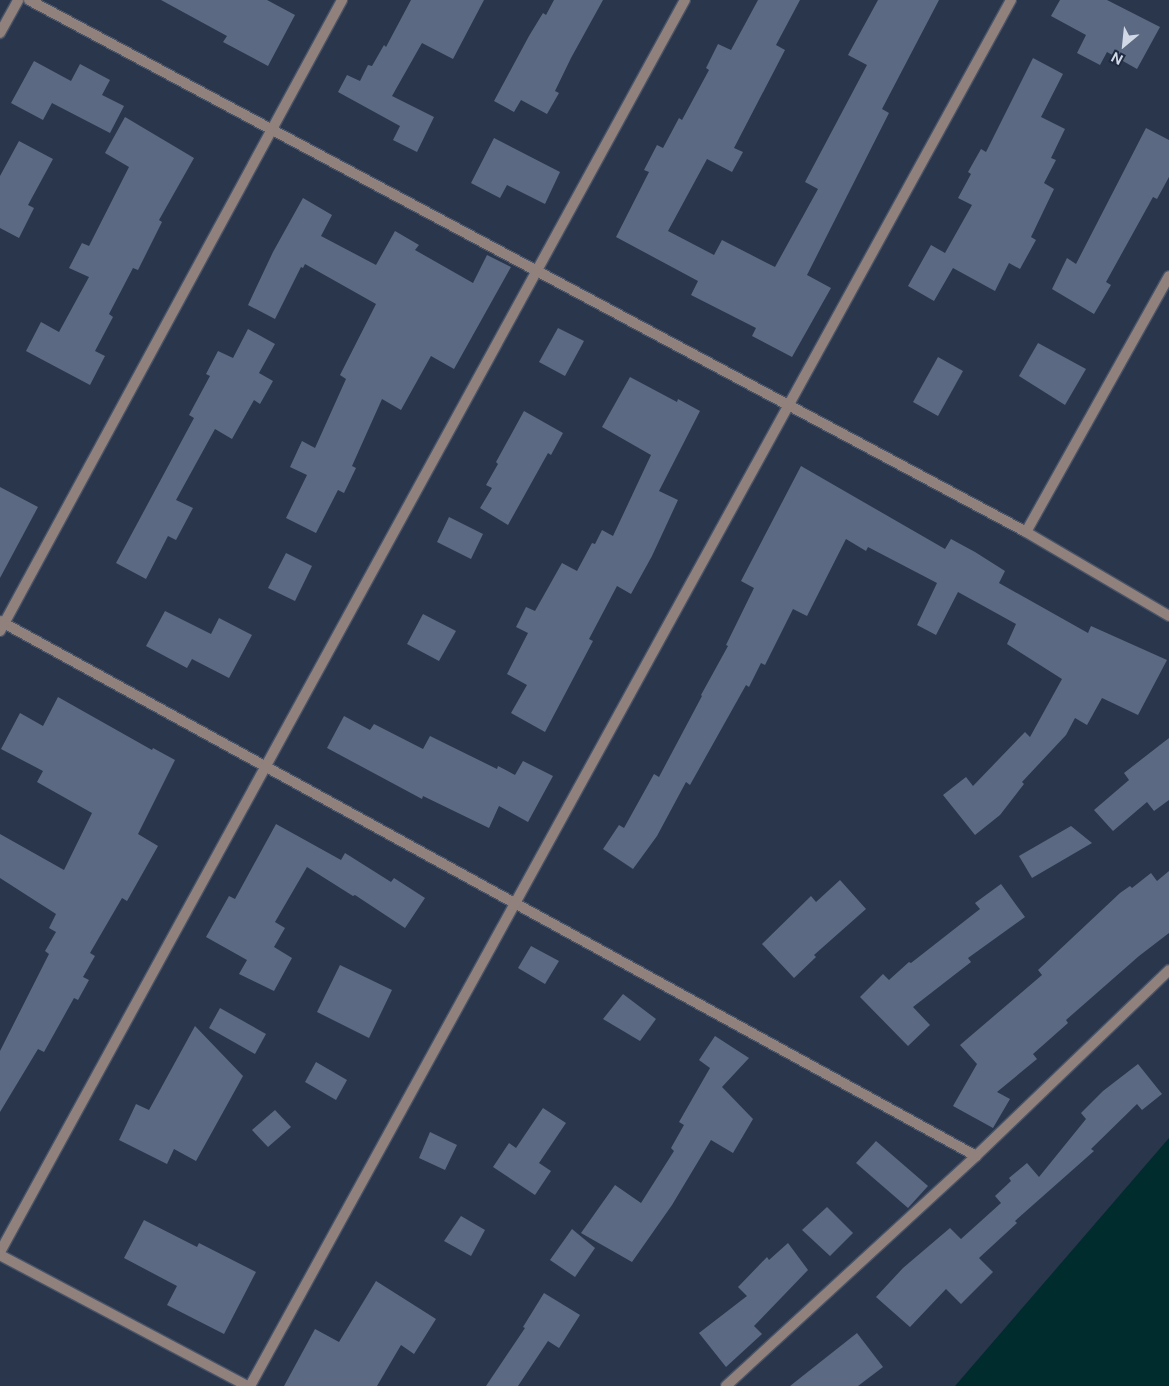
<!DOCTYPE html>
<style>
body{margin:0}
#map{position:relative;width:1169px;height:1386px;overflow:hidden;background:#2a364c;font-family:"Public Sans",sans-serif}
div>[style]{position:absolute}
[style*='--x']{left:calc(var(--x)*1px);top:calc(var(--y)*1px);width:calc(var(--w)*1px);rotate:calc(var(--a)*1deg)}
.water>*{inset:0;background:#002c2e}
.building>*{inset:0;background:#5c6982}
.roads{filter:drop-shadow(1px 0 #485368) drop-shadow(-1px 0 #485368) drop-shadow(0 1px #485368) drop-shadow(0 -1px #485368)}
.street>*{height:10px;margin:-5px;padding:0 5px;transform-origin:5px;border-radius:5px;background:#90817d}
span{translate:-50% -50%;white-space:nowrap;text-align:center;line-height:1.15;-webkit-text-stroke:4px #202b41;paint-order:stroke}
.north{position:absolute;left:1099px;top:20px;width:50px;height:50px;-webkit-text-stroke:4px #202b41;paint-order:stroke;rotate:208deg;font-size:14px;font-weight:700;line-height:20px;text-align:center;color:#d1d9e7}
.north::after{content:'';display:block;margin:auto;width:18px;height:22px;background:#d1d9e7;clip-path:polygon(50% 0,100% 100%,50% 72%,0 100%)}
</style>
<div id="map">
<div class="water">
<div style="clip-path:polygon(1169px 1138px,1169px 1386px,955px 1386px)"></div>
</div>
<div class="building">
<div style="clip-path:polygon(161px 0,267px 0,295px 15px,268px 66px,223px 42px,227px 36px)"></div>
<div style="clip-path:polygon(411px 0,484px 0,453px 59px,422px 43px,392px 96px,434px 117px,417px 152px,393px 140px,400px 126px,338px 92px,347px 75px,360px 81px,368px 65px,372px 66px,384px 45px,386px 47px)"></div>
<div style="clip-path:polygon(554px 0,603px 0,571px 58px,555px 91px,559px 93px,547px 114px,521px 100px,514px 112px,494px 101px,529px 36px,543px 13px,546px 15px)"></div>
<div style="clip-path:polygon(758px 0,800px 0,776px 45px,785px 50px,734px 148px,743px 152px,732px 172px,707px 159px,668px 231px,714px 255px,722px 240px,775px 267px,818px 189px,805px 182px,867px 65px,848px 55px,878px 0,939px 0,882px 109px,889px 113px,807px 275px,831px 288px,792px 357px,752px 336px,756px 328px,691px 295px,698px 281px,616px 237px,649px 172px,644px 170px,657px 145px,663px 148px,679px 118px,682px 120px,709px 70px,706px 68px,718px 44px,731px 50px)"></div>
<div style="clip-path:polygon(1060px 0,1107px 0,1160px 27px,1137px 69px,1107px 52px,1100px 65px,1077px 53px,1086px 35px,1051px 16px)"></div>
<div style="clip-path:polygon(1033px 58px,1063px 74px,1041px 117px,1065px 129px,1051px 158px,1056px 160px,1044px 183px,1054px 189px,1031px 237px,1036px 240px,1020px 269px,1009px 263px,995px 291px,953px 268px,934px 301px,908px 286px,931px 245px,945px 253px,972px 205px,958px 198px,971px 174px,968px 172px,981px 149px,986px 152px)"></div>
<div style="clip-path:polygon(34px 61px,71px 81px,80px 64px,110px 80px,102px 95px,124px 106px,110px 133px,52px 103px,43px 120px,11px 103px)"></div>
<div style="clip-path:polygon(125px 117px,194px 158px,159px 220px,162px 222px,138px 270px,133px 268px,109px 314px,113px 317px,95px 351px,105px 356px,90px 385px,26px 351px,41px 322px,59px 332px,89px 277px,69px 268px,82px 243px,89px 246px,129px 167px,105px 153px)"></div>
<div style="clip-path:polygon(1146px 128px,1169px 140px,1169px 177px,1157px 199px,1153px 197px,1106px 282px,1111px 285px,1094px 314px,1052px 289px,1067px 258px,1076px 264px)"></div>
<div style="clip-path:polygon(494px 138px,560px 172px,545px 204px,507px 185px,500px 198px,471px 183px)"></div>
<div style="clip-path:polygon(19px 141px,53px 159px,28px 205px,34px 208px,19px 238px,0 228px,0 176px)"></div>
<div style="clip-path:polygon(303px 198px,332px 215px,321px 236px,376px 265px,395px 231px,419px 245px,415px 250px,473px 283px,487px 255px,511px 267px,454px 369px,431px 356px,401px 410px,382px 399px,352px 466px,356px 468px,344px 493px,338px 490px,316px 533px,286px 518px,307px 475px,290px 467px,302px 441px,315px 448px,346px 379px,340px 375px,376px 304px,305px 264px,303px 268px,301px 267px,275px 319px,248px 305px,273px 252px)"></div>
<div style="clip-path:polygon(558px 328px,584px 341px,565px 376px,539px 362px)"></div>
<div style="clip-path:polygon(248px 329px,275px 344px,259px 373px,273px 381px,260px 404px,254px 400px,232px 439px,215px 429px,176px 500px,193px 508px,176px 540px,168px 536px,146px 579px,116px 563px,194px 418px,189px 415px,210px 376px,206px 374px,218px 351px,233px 358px)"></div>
<div style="clip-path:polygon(1038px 343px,1086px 369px,1065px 405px,1019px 376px)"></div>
<div style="clip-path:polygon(938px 357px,963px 371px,938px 416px,913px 402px)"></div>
<div style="clip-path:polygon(630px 377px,677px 402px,678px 399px,700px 411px,659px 491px,678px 500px,652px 556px,631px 594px,617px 586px,589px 639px,593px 641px,545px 732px,511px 713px,527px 685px,507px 674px,528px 633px,516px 627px,526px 607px,535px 611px,562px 563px,577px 571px,592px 543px,595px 544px,602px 530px,613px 536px,651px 455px,602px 427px)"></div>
<div style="clip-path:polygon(524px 411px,563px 433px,551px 455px,548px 453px,508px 525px,480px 508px,492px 488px,486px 485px,498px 464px,496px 462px)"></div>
<div style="clip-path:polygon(801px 466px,945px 549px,951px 539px,975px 552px,1005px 571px,999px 583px,1088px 633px,1091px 626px,1167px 660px,1138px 715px,1102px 698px,1087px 725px,1075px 718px,1066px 735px,1022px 782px,1024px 784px,1000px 815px,975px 835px,943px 795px,966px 777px,973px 786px,1025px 732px,1030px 737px,1062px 679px,1007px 644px,1016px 624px,958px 592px,936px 635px,917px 625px,937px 583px,868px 547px,866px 551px,846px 539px,807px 616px,793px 609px,765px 665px,761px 663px,749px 687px,746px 685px,690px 785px,686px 782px,657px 836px,633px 869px,603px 849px,619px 825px,624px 828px,654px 774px,659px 777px,702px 696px,701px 695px,728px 646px,726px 645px,754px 588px,741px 581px)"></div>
<div style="clip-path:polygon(0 487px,38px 507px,0 578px)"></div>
<div style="clip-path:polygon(449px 517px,483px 534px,471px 559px,437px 542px)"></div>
<div style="clip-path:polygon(286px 553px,312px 566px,295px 601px,268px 588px)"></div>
<div style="clip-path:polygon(165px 611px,211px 634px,219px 618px,252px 635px,229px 678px,192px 659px,187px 668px,146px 646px)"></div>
<div style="clip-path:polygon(423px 614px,456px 631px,439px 661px,407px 644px)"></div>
<div style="clip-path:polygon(58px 697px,152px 750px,153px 748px,175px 760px,138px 834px,158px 846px,127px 901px,122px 898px,90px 953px,95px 956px,83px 977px,89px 980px,78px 1000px,74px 998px,44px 1052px,38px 1049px,0 1112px,0 1051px,49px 954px,45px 951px,56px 932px,49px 928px,56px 914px,0 878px,0 834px,64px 870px,92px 813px,37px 782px,43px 771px,1px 749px,20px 713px,43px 726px)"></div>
<div style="clip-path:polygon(344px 716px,370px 730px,374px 724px,423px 749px,430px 736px,497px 769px,498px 766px,515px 775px,523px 761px,553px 776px,528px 822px,499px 806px,489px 828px,423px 796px,422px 799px,327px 748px)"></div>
<div style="clip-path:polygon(1169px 738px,1169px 800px,1154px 811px,1147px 802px,1113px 831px,1094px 810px,1129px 780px,1124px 773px)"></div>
<div style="clip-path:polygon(276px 824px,341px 860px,345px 853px,391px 882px,394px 878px,425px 898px,405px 928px,355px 895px,353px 896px,307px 867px,275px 922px,285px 928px,274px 947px,292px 958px,274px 991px,239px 974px,247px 960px,206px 937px,229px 896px,235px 899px)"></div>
<div style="clip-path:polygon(1071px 826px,1092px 843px,1032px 878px,1019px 856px)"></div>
<div style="clip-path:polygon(1169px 871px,1169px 933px,1139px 956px,1066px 1020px,1068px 1023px,1033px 1054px,1037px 1059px,997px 1092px,1010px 1099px,993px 1128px,953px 1106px,977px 1064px,960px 1045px,1042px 975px,1038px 970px,1120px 893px,1130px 886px,1132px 888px,1151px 873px,1157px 881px)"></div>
<div style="clip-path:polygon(840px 880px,866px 909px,814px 955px,816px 957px,794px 978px,762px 944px,811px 896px,816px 902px)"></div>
<div style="clip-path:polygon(1001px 884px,1025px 917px,968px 958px,971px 962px,913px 1007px,930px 1025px,908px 1046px,860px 997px,883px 974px,889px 980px,909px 962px,911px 963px,980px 909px,975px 903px)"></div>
<div style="clip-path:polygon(531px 946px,559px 961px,545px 984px,518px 968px)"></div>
<div style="clip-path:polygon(340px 965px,392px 990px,369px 1038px,317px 1012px)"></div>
<div style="clip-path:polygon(623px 994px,656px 1019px,640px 1041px,603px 1019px)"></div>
<div style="clip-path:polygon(220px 1008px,266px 1034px,255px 1054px,209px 1028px)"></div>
<div style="clip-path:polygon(195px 1026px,243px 1076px,196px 1161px,174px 1149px,167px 1164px,119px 1140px,136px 1104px,149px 1110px)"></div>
<div style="clip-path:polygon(715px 1036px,749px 1058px,722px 1087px,753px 1119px,733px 1153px,711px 1140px,672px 1205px,632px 1262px,581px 1233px,615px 1185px,641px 1203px,674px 1151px,671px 1148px,684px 1125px,679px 1122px,710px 1068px,699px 1060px)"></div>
<div style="clip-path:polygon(316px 1062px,347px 1080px,336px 1100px,305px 1082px)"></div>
<div style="clip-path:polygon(1138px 1064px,1162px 1094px,1142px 1110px,1137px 1104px,1091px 1149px,1094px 1151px,1015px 1221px,1017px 1223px,979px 1258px,993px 1272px,961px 1304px,946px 1289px,910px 1327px,876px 1297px,903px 1268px,950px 1228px,961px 1239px,1001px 1203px,995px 1196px,1011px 1181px,1009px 1178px,1027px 1163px,1039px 1177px,1086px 1119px,1081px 1113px,1103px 1091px)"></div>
<div style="clip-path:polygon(543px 1108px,566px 1123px,539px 1163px,551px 1171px,535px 1195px,493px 1167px,509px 1143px,516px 1148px)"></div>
<div style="clip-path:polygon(275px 1110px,291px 1127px,268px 1147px,252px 1130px)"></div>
<div style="clip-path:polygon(430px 1132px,457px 1145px,445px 1170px,419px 1158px)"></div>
<div style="clip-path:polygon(876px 1141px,928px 1186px,908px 1208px,856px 1163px)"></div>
<div style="clip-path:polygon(827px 1207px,853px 1233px,830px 1256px,802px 1230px)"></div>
<div style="clip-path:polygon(461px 1216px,485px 1230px,471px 1256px,444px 1241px)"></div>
<div style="clip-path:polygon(144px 1220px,197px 1247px,199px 1243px,256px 1272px,224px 1334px,167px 1305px,177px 1286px,124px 1258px)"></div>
<div style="clip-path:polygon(572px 1229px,595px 1248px,575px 1277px,550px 1260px)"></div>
<div style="clip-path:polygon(788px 1243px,808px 1270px,754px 1326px,762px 1334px,726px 1367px,699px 1333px,747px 1296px,738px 1287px,767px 1257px,769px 1260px)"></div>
<div style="clip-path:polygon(376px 1281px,436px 1319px,414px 1354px,401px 1345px,377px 1386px,284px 1386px,315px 1329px,339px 1342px)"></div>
<div style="clip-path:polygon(544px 1293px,580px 1315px,559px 1348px,548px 1341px,518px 1386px,486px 1386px,525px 1328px,523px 1327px)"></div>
<div style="clip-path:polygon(857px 1333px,883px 1367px,858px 1386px,790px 1386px)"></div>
</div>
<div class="roads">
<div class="street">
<div style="--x:29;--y:0;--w:1130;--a:28.08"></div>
<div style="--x:1026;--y:532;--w:166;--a:30.4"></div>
<div style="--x:0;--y:33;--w:38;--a:-61"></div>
<div style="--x:1026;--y:532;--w:293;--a:-60.8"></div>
<div style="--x:0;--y:621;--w:1113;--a:28.73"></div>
<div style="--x:0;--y:631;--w:718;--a:-61.54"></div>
<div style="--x:0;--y:1252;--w:1427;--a:-61.32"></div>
<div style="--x:0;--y:1255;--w:280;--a:27.9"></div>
<div style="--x:250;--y:1386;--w:1581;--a:-61.23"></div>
<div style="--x:726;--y:1386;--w:340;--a:-42.6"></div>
<div style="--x:976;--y:1156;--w:268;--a:-43.9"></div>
</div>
</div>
<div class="north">N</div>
</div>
